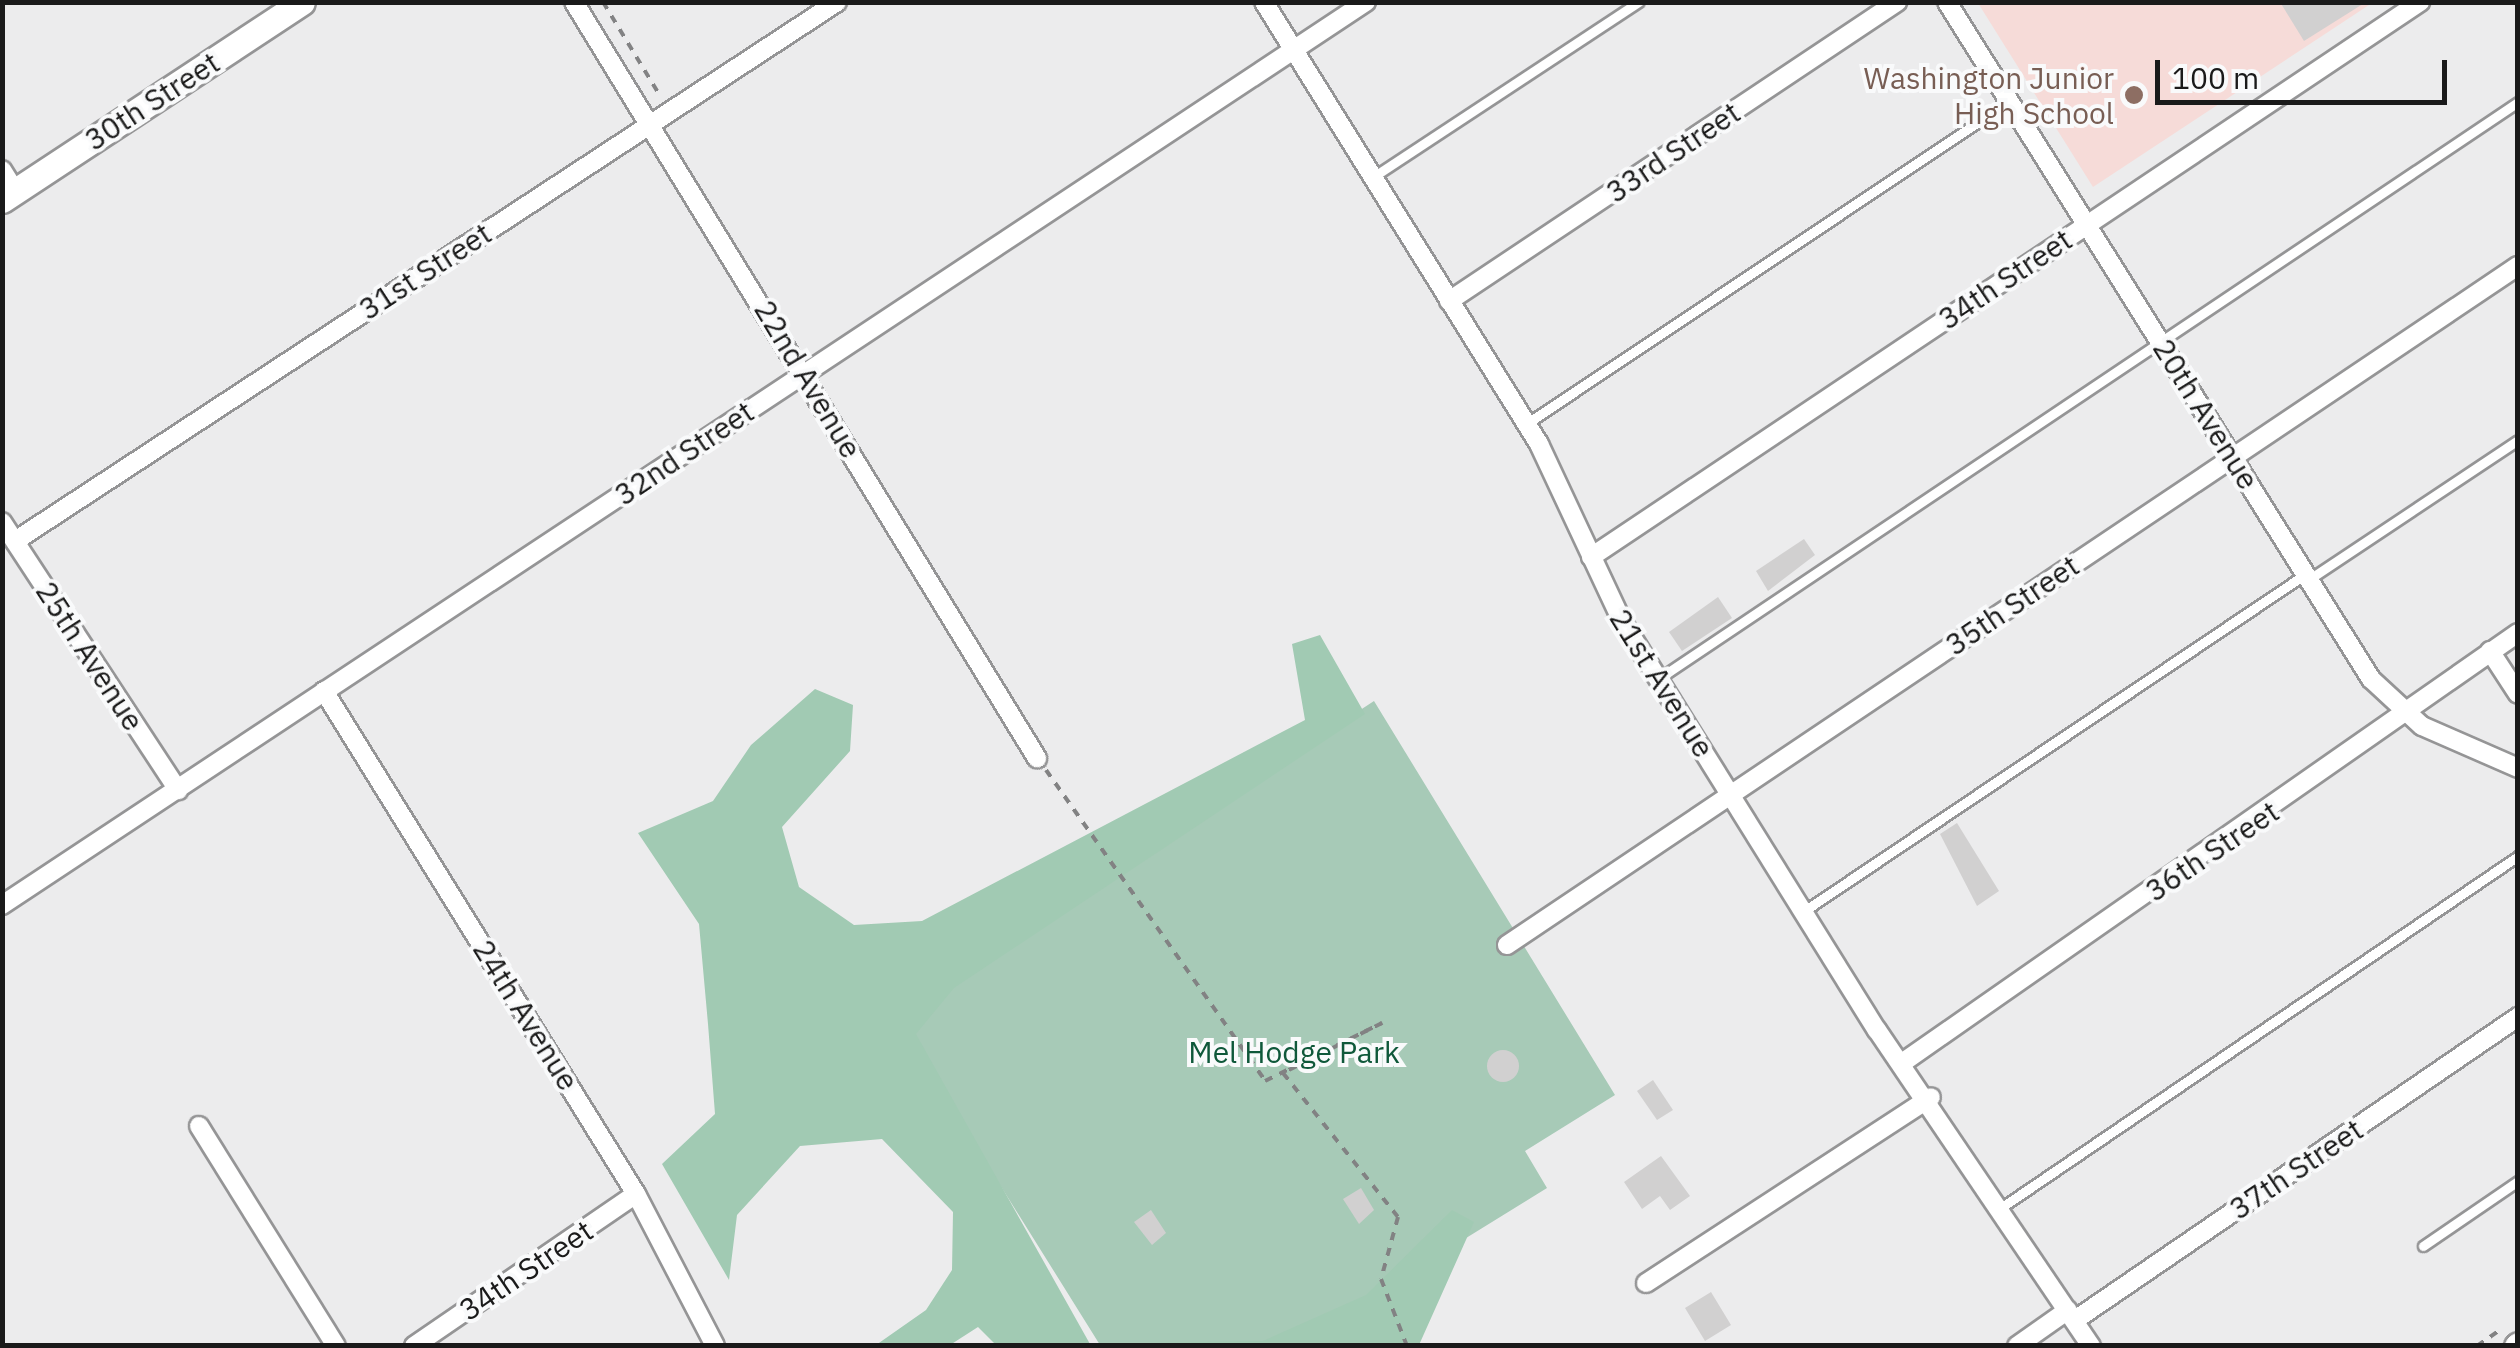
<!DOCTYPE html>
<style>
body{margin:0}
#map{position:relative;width:2520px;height:1348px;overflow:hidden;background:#ececed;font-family:"IBM Plex Sans",sans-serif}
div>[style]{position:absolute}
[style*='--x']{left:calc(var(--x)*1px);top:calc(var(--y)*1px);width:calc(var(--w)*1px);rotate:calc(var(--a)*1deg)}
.education>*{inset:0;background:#f6dbd8}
.green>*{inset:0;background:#a7cab7}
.forest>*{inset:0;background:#a1cab3}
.building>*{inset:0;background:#d1d0d0}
.round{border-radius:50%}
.path>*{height:4px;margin-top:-2px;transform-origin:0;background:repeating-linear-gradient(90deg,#828283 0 8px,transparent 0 16px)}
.roads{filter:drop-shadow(2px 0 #959596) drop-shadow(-2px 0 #959596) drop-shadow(0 2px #959596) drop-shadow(0 -2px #959596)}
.lane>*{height:9px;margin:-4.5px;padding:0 4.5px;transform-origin:4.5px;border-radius:4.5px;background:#fff}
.street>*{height:18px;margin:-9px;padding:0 9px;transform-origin:9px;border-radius:9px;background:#fff}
.secondary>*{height:25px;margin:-12.5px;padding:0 12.5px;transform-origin:12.5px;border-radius:12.5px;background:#fff}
.dots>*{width:28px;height:28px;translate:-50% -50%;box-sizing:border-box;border:5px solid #f9fafb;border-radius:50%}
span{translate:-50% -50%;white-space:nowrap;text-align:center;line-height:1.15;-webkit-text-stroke:8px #f9fafb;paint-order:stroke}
.education-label{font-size:30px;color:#785e54}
.right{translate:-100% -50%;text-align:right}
.street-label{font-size:30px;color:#1a1a1a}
.park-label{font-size:30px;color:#0f583a}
.frame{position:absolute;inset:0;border:5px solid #1a1a1a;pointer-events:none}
.scale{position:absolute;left:2155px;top:60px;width:292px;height:45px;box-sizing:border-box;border:5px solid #1a1a1a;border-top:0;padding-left:12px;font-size:30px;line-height:35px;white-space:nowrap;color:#1a1a1a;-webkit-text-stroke:8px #f9fafb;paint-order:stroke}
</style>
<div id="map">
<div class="education">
<div style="clip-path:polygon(1978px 3px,2372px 3px,2093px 187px)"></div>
</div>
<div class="green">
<div style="clip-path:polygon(1374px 701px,1615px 1095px,1525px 1151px,1547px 1188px,1293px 1345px,1100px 1345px,894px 1015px)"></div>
</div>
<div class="forest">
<div style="clip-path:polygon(1320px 635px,1365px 714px,954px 988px,916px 1034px,1090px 1344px,1263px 1341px,1366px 1295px,1452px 1210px,1474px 1222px,1419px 1345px,997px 1346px,978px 1327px,950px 1345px,876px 1345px,926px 1310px,952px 1270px,953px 1212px,882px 1139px,800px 1146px,737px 1215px,729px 1280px,662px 1164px,715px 1114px,708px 1024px,699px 924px,638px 833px,713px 801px,751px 745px,815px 689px,853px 705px,850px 751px,782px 827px,799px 887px,854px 925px,922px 921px,1305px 720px,1292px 644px)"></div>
</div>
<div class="building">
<div style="clip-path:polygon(2280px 2px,2366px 2px,2304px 41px)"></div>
<div style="clip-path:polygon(1804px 539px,1815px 555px,1768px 591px,1756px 571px)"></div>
<div style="clip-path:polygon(1718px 597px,1732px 618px,1682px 651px,1669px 632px)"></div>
<div style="clip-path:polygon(1957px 823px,1999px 891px,1977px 906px,1940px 834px)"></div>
<div class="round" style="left:1487px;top:1050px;width:32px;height:32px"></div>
<div style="clip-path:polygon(1653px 1080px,1673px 1110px,1657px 1120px,1637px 1091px)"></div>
<div style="clip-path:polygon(1661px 1156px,1690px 1196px,1670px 1210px,1660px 1196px,1642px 1209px,1624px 1182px)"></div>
<div style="clip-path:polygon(1361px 1188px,1374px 1210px,1359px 1224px,1343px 1199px)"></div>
<div style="clip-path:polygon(1151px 1210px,1166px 1233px,1152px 1245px,1134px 1222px)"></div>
<div style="clip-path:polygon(1711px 1292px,1731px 1325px,1705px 1341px,1685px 1308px)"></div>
</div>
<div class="path">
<div style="--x:603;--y:2;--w:108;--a:58.7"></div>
<div style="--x:1046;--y:770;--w:380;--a:54.8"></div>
<div style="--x:1265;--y:1081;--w:131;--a:-26.4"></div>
<div style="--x:1382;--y:1023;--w:111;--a:153.2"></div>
<div style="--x:1283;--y:1073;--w:184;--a:51.4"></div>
<div style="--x:1398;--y:1217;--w:64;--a:105.3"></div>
<div style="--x:1381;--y:1279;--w:72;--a:68.8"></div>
<div style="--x:2477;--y:1346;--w:29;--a:-35"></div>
</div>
<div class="roads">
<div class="lane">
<div style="--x:1373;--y:177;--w:318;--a:-33.4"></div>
<div style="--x:1526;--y:424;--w:580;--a:-33.74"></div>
<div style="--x:2308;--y:580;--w:252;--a:-33.7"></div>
<div style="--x:1658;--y:679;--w:1036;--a:-33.86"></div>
<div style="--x:1804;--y:911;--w:602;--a:-33.9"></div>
<div style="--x:2002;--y:1207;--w:624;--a:-34.22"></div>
<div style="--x:2423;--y:1246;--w:115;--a:-34.4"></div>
</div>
<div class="street">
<div style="--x:574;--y:2;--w:887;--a:58.52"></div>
<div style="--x:1264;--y:2;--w:521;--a:58.11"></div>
<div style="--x:1539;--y:444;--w:195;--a:64.9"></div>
<div style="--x:1622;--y:621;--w:482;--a:58.1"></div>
<div style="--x:1877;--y:1030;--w:382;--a:55.9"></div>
<div style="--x:1947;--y:2;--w:799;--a:57.94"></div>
<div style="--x:2371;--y:679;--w:69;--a:42.7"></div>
<div style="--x:2422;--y:726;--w:105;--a:23.6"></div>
<div style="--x:2;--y:170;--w:25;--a:58"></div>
<div style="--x:1449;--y:301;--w:539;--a:-33.72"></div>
<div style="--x:2;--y:522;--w:321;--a:56.7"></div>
<div style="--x:15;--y:541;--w:983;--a:-33.25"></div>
<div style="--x:1591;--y:557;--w:998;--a:-33.8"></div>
<div style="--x:2490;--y:651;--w:51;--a:56.9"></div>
<div style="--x:324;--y:691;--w:592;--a:58.19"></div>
<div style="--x:636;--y:1194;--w:171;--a:62.5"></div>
<div style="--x:2;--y:905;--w:1636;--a:-33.51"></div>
<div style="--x:1507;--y:945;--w:1218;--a:-33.89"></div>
<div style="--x:1902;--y:1063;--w:751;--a:-34.92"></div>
<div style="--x:199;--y:1126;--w:259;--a:58.1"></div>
<div style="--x:1646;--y:1283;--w:340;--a:-33.1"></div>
<div style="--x:2075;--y:1320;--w:537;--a:-34.37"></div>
<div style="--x:414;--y:1346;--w:269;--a:-34.4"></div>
<div style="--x:2017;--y:1346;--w:62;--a:-35.2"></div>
</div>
<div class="secondary">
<div style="--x:2;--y:200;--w:359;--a:-33.4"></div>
<div style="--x:2517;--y:1346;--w:1;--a:-45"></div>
</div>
</div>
<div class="dots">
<div style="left:2134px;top:95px;background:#8d6e63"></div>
</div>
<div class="education-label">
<span class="right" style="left:2114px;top:95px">Washington Junior<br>High School</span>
</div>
<div class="street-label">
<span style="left:152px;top:101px;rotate:-33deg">30th Street</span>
<span style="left:1673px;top:152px;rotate:-34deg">33rd Street</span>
<span style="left:425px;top:271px;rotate:-33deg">31st Street</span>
<span style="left:2005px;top:279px;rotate:-34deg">34th Street</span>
<span style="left:808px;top:379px;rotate:59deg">22nd Avenue</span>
<span style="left:2206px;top:414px;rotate:58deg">20th Avenue</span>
<span style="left:684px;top:453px;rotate:-34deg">32nd Street</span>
<span style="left:2012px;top:605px;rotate:-34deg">35th Street</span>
<span style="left:90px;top:656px;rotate:57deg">25th Avenue</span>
<span style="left:1662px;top:683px;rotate:58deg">21st Avenue</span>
<span style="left:2212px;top:851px;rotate:-34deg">36th Street</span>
<span style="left:526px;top:1015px;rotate:58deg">24th Avenue</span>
<span style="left:2296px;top:1169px;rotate:-34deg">37th Street</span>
<span style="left:526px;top:1270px;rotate:-34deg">34th Street</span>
</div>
<div class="park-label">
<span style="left:1294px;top:1052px">Mel Hodge Park</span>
</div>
<div class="frame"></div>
<div class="scale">100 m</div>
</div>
